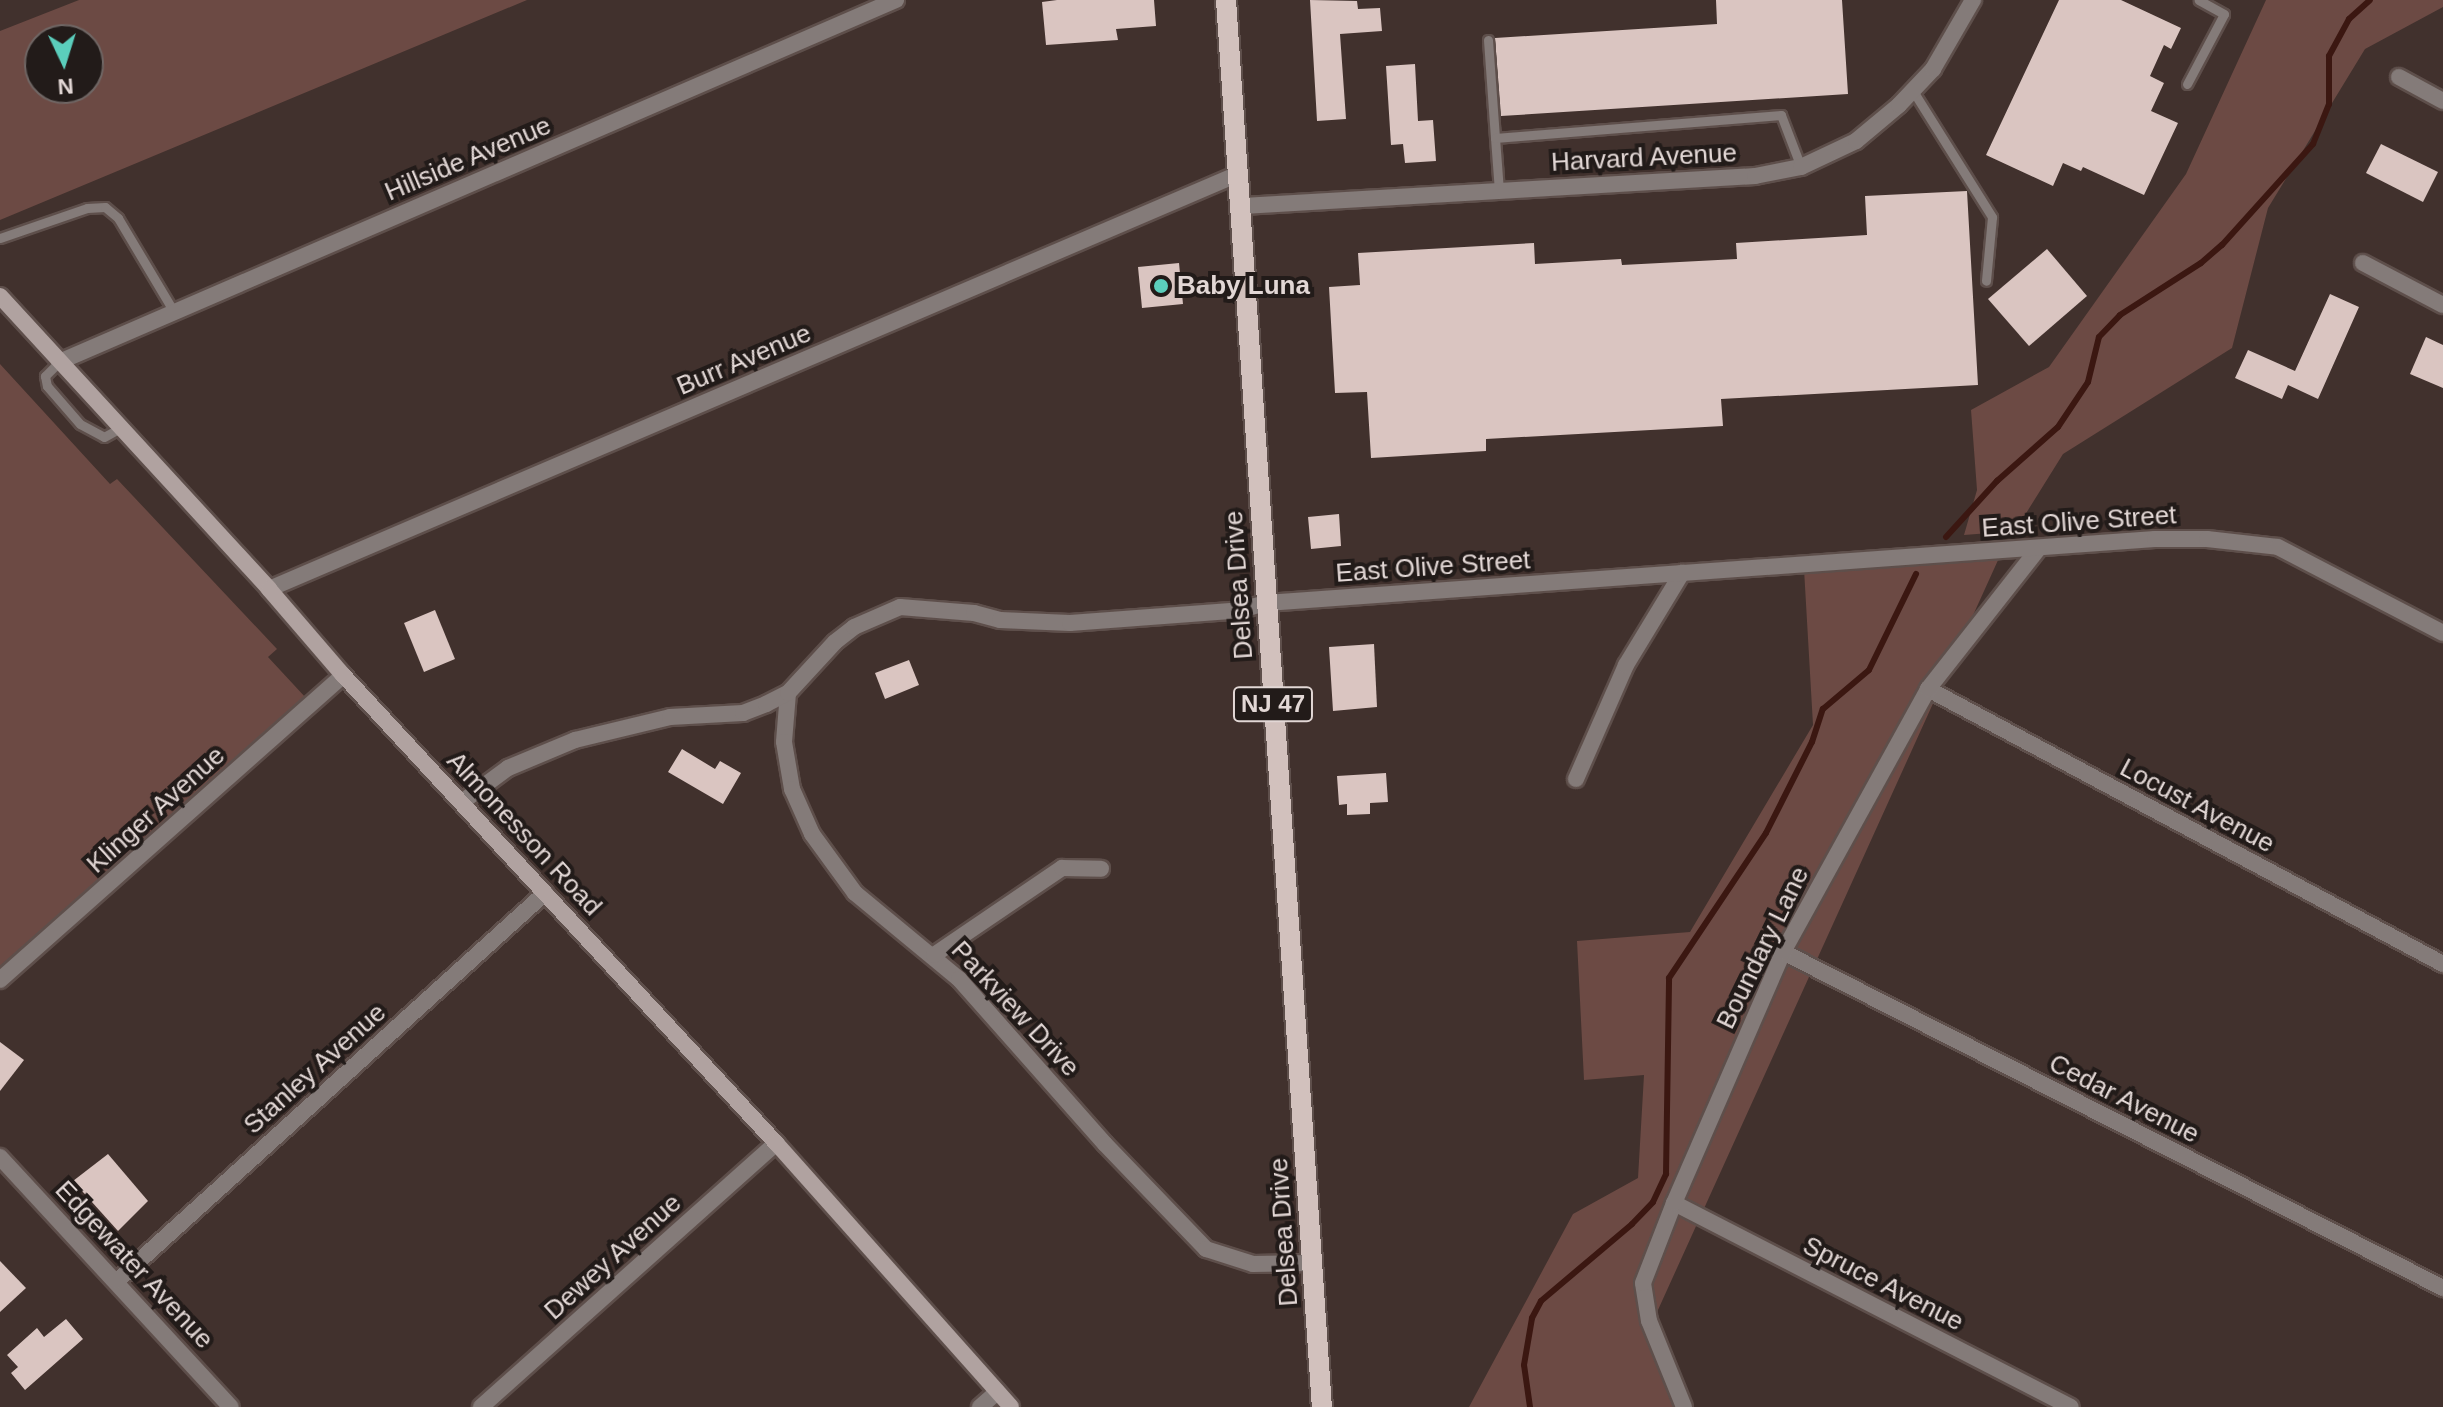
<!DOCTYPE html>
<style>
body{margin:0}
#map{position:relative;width:2443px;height:1407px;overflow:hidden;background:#41312d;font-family:Arial,sans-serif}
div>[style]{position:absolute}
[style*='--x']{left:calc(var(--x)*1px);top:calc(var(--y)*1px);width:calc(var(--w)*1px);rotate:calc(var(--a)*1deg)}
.green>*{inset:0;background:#6c4a44}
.stream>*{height:6px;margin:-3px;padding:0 3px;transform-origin:3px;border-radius:3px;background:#3b1711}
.building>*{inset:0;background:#dac5c1}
.roads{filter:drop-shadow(2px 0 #5e4f4b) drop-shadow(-2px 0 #5e4f4b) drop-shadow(0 2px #5e4f4b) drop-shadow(0 -2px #5e4f4b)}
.service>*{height:9px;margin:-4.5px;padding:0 4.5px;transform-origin:4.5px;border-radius:4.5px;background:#847b79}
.minor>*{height:16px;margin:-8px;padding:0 8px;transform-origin:8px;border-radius:8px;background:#847b79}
.tertiary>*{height:16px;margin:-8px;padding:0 8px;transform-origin:8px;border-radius:8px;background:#847b79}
.secondary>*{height:16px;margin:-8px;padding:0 8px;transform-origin:8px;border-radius:8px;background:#b0a2a0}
.primary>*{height:20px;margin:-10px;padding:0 10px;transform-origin:10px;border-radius:10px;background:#d2c1bd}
.dots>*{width:22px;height:22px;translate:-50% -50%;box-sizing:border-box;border:4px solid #221b19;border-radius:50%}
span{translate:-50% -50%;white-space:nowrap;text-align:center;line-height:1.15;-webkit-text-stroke:8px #221b19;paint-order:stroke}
.shield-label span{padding:2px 6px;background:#221b19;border:2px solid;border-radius:6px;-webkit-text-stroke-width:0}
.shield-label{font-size:24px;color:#e2d7d5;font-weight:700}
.street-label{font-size:26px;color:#e2d7d5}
.poi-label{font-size:26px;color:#e2d7d5;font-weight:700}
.left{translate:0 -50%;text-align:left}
.north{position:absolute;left:24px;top:24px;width:80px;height:80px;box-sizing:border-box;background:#221b19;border:2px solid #6f6664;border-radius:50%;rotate:176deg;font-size:22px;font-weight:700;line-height:32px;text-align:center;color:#e2d7d5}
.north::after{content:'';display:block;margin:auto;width:28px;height:36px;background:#5bcebc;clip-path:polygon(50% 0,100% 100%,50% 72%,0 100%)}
</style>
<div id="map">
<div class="green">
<div style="clip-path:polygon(evenodd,79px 0,527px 0,0 220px,0 31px,79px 0,40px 40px,88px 40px,88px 88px,40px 88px,40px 40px)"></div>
<div style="clip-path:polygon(2266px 0,2443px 0,2443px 7px,2365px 49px,2268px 208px,2232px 348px,2063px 454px,2015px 531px,1964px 535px,1977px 490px,1971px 410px,2049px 367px,2186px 174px)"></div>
<div style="clip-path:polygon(0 364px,110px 484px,117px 479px,277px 649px,268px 657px,306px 698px,0 966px)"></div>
<div style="clip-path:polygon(1999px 558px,1648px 1332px,1679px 1407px,1469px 1407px,1573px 1214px,1638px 1178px,1644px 1075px,1584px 1080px,1577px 941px,1690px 932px,1813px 725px,1804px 569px)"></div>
</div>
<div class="stream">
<div style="--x:1946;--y:537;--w:76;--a:-47.7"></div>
<div style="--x:1997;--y:481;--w:81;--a:-41.5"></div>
<div style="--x:2058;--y:427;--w:54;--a:-56.3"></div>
<div style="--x:2088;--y:382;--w:46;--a:-76.3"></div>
<div style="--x:2099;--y:337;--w:30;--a:-46"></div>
<div style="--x:2120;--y:315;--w:96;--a:-32.7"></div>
<div style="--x:2201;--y:263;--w:28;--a:-41"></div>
<div style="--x:2222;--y:245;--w:136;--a:-48"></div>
<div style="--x:2313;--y:144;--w:43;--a:-68.2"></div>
<div style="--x:2329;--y:104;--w:48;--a:-90"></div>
<div style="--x:2329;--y:56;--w:42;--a:-61.6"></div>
<div style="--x:2349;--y:19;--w:28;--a:-42"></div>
<div style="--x:1530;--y:1407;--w:42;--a:-98.1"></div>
<div style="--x:1524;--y:1365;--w:48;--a:-80.3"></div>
<div style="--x:1532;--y:1318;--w:19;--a:-62"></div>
<div style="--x:1541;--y:1301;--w:119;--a:-40.2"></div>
<div style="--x:1632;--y:1224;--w:30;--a:-46"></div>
<div style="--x:1653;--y:1202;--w:31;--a:-65"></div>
<div style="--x:1666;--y:1174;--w:196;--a:-89.1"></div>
<div style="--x:1669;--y:978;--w:174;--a:-56.2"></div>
<div style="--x:1766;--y:833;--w:102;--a:-63.2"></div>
<div style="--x:1812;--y:742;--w:35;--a:-72"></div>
<div style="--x:1823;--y:709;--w:60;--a:-40.3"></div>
<div style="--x:1869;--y:670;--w:107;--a:-63.9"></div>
</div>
<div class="building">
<div style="clip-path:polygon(1057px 0,1154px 0,1156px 26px,1116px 29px,1118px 40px,1046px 45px,1042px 2px)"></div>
<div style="clip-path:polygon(1310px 0,1357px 1px,1358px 9px,1380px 8px,1382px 31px,1340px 34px,1346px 119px,1317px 121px)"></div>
<div style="clip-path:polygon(1716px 0,1842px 0,1848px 94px,1501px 116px,1495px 38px,1717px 24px)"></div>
<div style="clip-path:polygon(2059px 0,2121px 0,2181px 28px,2171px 49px,2164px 45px,2150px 76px,2164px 83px,2151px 111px,2178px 123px,2144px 195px,2083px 167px,2081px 171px,2063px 163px,2053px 186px,1986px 155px)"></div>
<div style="clip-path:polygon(1415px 64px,1418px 121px,1433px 120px,1436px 161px,1405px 163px,1403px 144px,1391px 145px,1386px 66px)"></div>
<div style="clip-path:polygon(2381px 144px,2438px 172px,2423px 202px,2366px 173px)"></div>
<div style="clip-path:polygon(1967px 191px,1978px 385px,1721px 399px,1723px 426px,1486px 439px,1486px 451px,1371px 458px,1367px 392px,1335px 393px,1329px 287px,1360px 285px,1358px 253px,1534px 243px,1535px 264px,1621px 259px,1622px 265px,1737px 259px,1736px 243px,1867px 235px,1865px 196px)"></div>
<div style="clip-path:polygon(2047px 249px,2087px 296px,2029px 346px,1988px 299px)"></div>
<div style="clip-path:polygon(1179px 263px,1183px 304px,1142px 308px,1138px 267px)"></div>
<div style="clip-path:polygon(2330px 294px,2359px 307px,2318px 399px,2288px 385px,2282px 399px,2235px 378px,2248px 350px,2295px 371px)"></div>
<div style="clip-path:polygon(2426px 337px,2443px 345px,2443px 388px,2410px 374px)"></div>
<div style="clip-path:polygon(1339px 514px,1341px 546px,1311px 549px,1308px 517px)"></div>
<div style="clip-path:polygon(435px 610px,455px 659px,424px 672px,404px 623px)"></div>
<div style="clip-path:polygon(1374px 644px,1377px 707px,1333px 711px,1329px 647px)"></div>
<div style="clip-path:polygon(909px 660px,919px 685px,885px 699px,875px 673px)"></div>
<div style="clip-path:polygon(682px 749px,715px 769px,720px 761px,741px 773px,723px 804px,668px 772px)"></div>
<div style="clip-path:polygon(1386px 773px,1388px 802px,1370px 803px,1370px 814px,1347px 815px,1347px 804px,1339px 805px,1337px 776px)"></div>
<div style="clip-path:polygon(0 1042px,24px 1060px,0 1091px)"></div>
<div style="clip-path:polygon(108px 1154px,148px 1201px,118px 1231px,73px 1181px)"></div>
<div style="clip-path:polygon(0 1261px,26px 1288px,0 1312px)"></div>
<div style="clip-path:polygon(66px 1319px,83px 1339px,25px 1390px,11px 1373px,18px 1367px,7px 1355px,37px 1328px,44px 1337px)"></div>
</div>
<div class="roads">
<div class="service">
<div style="--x:1488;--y:40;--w:98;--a:85.9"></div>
<div style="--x:2187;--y:84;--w:79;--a:-62.1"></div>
<div style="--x:2224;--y:14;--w:29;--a:-151"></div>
<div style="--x:1913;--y:91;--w:149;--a:57.9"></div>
<div style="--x:1992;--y:217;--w:64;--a:95.4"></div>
<div style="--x:1499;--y:191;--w:53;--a:-94.3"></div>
<div style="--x:1495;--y:138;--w:287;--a:-4.6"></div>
<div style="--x:1781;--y:115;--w:56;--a:69"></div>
<div style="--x:0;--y:238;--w:92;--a:-19"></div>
<div style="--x:87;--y:208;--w:18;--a:-3"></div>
<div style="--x:105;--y:207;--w:17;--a:40"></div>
<div style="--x:118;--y:218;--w:109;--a:59.2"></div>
<div style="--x:59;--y:362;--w:20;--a:135"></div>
<div style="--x:45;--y:376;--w:10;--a:79"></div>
<div style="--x:47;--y:386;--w:50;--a:49"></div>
<div style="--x:80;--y:424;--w:27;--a:28"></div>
<div style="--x:104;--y:437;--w:18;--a:-29"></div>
</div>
<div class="minor">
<div style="--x:2399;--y:77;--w:50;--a:28.6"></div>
<div style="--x:1243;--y:206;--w:513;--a:-3.35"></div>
<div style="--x:1755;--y:176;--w:47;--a:-11.1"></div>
<div style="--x:1801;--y:167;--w:61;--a:-25.3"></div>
<div style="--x:1856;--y:141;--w:56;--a:-39.9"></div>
<div style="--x:1899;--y:105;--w:50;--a:-46.6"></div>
<div style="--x:1933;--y:69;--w:80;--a:-59.9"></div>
<div style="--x:2363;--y:263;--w:90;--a:27.7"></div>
<div style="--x:59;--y:362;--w:912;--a:-23.39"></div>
<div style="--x:269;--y:589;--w:1054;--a:-23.18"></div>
<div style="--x:1928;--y:689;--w:584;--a:28.1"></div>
<div style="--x:788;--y:693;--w:49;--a:94.7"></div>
<div style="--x:784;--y:742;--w:48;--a:80.3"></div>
<div style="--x:792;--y:789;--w:49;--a:66"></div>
<div style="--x:812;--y:834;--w:73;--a:53.9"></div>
<div style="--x:855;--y:893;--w:135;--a:39.6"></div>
<div style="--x:959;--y:979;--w:220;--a:48.5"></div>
<div style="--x:1105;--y:1144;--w:146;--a:46.1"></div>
<div style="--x:1206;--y:1249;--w:49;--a:17.7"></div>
<div style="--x:1253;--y:1264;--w:59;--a:-1"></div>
<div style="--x:1576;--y:779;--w:124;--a:-66.3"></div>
<div style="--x:1626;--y:665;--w:108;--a:-58.7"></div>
<div style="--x:1783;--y:952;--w:741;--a:26.98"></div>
<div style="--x:934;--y:955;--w:155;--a:-34.2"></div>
<div style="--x:1062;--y:868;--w:39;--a:1"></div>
<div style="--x:0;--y:980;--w:459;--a:-41.6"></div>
<div style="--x:0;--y:1157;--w:340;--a:47.3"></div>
<div style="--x:1674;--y:1203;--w:446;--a:27.2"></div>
<div style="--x:117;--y:1281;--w:578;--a:-42.19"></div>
<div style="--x:481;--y:1407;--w:396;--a:-41.8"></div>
<div style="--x:980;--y:1407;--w:23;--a:-41"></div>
<div style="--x:1684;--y:1407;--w:93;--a:-112.1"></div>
<div style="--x:1649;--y:1321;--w:38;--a:-99"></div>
<div style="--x:1643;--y:1283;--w:86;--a:-68.8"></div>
<div style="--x:1674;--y:1203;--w:274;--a:-66.5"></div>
<div style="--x:1783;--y:952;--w:300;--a:-61.1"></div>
<div style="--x:1928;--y:689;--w:179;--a:-51.8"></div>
</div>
<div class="tertiary">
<div style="--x:462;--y:802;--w:57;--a:-36.5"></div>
<div style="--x:508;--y:768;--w:73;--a:-22.7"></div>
<div style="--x:575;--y:740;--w:98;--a:-13.6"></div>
<div style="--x:670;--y:717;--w:73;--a:-3.1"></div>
<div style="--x:743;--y:713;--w:25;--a:-21"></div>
<div style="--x:766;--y:704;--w:25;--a:-27"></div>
<div style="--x:788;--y:693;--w:69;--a:-47.3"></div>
<div style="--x:835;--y:642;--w:24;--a:-38"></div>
<div style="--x:854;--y:627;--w:50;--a:-23.5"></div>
<div style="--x:900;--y:607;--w:74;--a:4.6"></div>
<div style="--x:974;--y:613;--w:27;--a:15"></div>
<div style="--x:1000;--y:620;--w:70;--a:2.5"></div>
<div style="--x:1070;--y:623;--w:171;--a:-4.3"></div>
<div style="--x:1241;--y:610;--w:26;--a:-16"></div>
<div style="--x:1266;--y:603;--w:891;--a:-4.12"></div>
<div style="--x:2155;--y:539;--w:52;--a:0"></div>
<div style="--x:2207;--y:539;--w:71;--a:6.4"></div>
<div style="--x:2278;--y:547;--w:186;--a:27.5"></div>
</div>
<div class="secondary">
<div style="--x:0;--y:296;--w:398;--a:47.4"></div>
<div style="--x:269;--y:589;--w:113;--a:49.3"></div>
<div style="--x:343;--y:675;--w:638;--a:47.22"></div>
<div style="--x:776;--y:1143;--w:353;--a:48.3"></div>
</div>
<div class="primary">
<div style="--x:1226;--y:0;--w:1410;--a:86.1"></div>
</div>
</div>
<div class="dots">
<div style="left:1161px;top:286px;background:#5bcebc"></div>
</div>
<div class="shield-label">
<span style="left:1273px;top:704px">NJ 47</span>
</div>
<div class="street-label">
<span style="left:1644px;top:158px;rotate:-3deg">Harvard Avenue</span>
<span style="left:468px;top:159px;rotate:-23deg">Hillside Avenue</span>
<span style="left:744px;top:360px;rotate:-23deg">Burr Avenue</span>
<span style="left:2079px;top:522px;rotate:-4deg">East Olive Street</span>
<span style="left:1433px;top:567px;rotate:-4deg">East Olive Street</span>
<span style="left:1239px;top:585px;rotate:-94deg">Delsea Drive</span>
<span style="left:2197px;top:806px;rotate:28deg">Locust Avenue</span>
<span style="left:156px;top:810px;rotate:-42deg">Klinger Avenue</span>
<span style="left:524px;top:834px;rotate:47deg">Almonesson Road</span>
<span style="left:1763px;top:948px;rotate:-64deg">Boundary Lane</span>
<span style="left:1015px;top:1009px;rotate:47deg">Parkview Drive</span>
<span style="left:315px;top:1069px;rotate:-42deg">Stanley Avenue</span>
<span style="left:2124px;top:1099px;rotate:27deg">Cedar Avenue</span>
<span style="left:1284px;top:1232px;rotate:-94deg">Delsea Drive</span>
<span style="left:613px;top:1257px;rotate:-42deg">Dewey Avenue</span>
<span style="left:134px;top:1265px;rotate:47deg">Edgewater Avenue</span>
<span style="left:1883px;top:1284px;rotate:27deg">Spruce Avenue</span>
</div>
<div class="poi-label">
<span class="left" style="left:1177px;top:286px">Baby Luna</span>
</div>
<div class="north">N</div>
</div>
